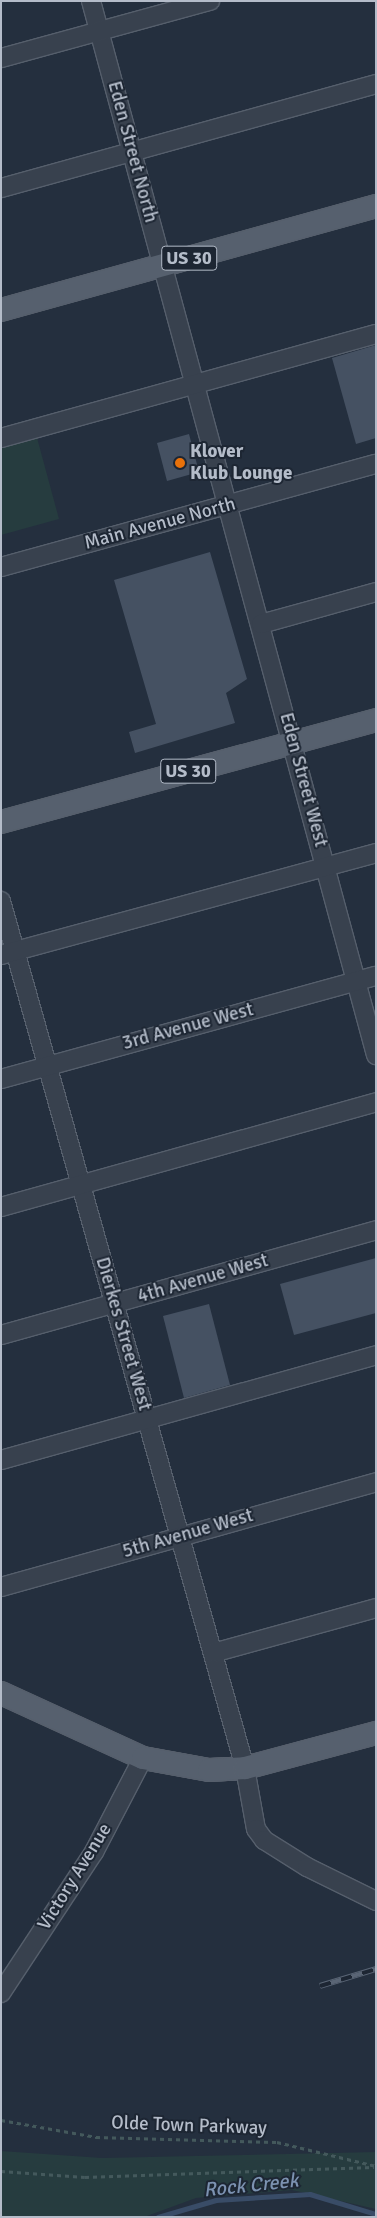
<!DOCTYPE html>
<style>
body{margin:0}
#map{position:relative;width:377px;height:2218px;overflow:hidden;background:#242f3e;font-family:Signika,sans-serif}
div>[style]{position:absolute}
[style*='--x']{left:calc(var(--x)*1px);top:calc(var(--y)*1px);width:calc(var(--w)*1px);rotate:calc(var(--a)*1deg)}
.green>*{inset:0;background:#263c3f}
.stream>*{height:4.5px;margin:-2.25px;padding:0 2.25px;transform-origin:2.25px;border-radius:2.25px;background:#394c67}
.building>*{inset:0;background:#455162}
.path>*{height:2.5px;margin-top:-1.25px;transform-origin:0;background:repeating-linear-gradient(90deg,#44595c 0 4px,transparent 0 8px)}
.roads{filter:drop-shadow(1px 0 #565f6c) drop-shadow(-1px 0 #565f6c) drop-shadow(0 1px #565f6c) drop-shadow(0 -1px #565f6c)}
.minor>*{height:18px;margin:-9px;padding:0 9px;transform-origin:9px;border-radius:9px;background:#38414e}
.major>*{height:22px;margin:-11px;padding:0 11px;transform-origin:11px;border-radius:11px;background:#56606e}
.rail>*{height:5.5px;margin-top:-2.75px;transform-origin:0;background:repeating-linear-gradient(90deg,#1d2633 0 11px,#5a6575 0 22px);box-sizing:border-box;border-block:1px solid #5a6575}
.dots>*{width:14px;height:14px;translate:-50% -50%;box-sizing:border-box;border:2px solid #1d2633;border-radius:50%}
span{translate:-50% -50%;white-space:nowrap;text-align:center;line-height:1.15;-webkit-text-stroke:4px #1d2633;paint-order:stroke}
.shield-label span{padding:1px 4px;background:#1d2633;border:1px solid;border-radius:4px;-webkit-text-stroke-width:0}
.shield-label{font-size:18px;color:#b4bcc9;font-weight:700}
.street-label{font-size:19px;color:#b4bcc9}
.poi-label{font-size:19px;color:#b4bcc9;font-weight:700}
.left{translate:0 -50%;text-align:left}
.water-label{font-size:20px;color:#7c92b1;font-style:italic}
.frame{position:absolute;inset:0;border:2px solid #b4bcc9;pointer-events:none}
</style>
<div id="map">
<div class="green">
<div style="clip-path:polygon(36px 434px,59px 519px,1px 535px,1px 444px)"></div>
<div style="clip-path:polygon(1px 2151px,102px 2158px,376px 2152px,376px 2209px,292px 2190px,196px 2198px,144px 2217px,1px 2217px)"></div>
</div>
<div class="stream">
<div style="--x:158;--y:2217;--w:60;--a:-16.3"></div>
<div style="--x:216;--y:2200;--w:94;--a:-3.7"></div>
<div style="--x:310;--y:2194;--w:69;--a:16.9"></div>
</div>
<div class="building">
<div style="clip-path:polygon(376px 345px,376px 438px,356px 444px,332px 358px)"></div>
<div style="clip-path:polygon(189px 434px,199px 472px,167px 481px,157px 443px)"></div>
<div style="clip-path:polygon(210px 552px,247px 679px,226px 693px,235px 723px,135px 753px,129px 732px,156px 724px,114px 580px)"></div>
<div style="clip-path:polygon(376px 1258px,376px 1313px,294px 1335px,280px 1284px)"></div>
<div style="clip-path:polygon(209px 1304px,230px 1385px,184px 1398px,163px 1316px)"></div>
</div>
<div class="path">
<div style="--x:1;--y:2120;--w:97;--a:10.1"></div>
<div style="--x:96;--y:2137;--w:181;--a:1.6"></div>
<div style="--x:277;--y:2142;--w:102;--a:13.6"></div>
<div style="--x:1;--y:2171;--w:84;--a:4.1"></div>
<div style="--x:85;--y:2177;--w:289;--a:-2"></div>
</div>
<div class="roads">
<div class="minor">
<div style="--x:91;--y:1;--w:1092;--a:74.87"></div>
<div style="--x:1;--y:58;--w:217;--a:-15.3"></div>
<div style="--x:1;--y:188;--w:389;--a:-15.5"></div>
<div style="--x:1;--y:438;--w:389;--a:-15.5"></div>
<div style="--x:1;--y:567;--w:389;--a:-15.4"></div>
<div style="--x:261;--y:624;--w:119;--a:-15.5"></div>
<div style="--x:1;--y:901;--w:901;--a:74.28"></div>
<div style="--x:245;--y:1768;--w:62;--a:79.8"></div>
<div style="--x:256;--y:1829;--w:14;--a:54"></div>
<div style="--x:264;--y:1840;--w:51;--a:32.1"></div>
<div style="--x:307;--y:1867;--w:77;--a:26.2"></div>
<div style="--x:1;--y:955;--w:389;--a:-15.2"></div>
<div style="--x:1;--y:1079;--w:389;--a:-15.4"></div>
<div style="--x:1;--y:1207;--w:389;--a:-15.6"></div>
<div style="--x:1;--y:1335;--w:389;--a:-15.6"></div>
<div style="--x:1;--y:1460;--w:389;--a:-15.6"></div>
<div style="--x:1;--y:1587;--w:389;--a:-15.6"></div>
<div style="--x:213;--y:1653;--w:169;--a:-15.4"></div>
<div style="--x:1;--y:1993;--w:169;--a:-56.6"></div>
<div style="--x:94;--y:1852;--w:106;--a:-62.5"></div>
</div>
<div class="major">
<div style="--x:1;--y:310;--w:389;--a:-15.5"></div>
<div style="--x:1;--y:822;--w:389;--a:-15.2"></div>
<div style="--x:1;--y:1693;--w:156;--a:24.6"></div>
<div style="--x:143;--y:1758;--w:67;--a:10.3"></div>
<div style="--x:209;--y:1770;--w:36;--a:-3"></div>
<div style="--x:245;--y:1768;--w:136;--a:-15"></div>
</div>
</div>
<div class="rail">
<div style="--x:320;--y:1986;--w:59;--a:-16.9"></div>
</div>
<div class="dots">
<div style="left:180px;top:463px;background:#e8710a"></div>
</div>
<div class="shield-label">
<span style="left:189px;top:258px">US 30</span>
<span style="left:188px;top:771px">US 30</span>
</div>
<div class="street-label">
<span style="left:132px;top:152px;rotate:75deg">Eden Street North</span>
<span style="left:160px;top:524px;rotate:-15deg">Main Avenue North</span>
<span style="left:303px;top:780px;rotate:75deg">Eden Street West</span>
<span style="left:188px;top:1027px;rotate:-15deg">3rd Avenue West</span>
<span style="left:203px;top:1279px;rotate:-16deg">4th Avenue West</span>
<span style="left:123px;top:1334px;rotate:74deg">Dierkes Street West</span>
<span style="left:188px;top:1534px;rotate:-16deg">5th Avenue West</span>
<span style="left:75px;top:1877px;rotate:-58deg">Victory Avenue</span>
<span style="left:189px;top:2126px;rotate:2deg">Olde Town Parkway</span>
</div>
<div class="poi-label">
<span class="left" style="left:190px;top:463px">Klover<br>Klub Lounge</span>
</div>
<div class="water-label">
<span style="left:251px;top:2185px;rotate:-6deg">Rock Creek</span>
</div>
<div class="frame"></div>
</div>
